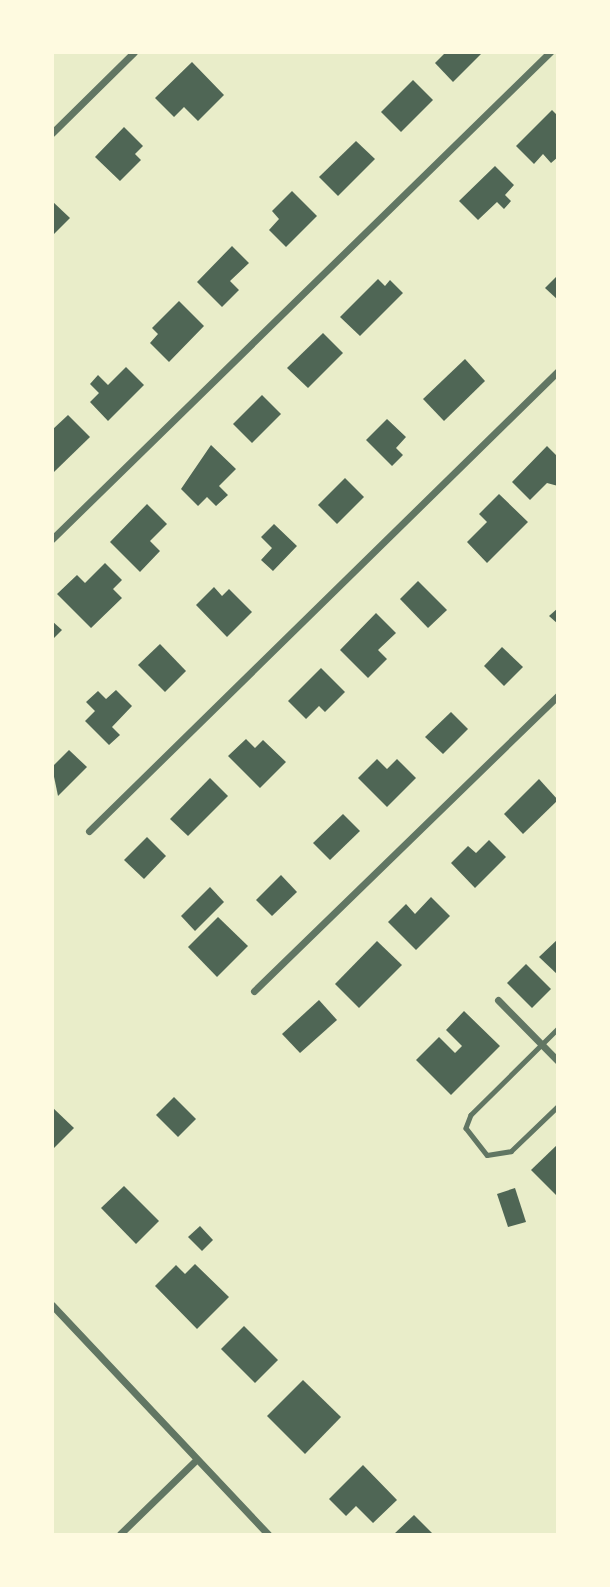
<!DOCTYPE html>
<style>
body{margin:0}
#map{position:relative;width:610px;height:1587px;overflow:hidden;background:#e9edc9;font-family:"Work Sans",sans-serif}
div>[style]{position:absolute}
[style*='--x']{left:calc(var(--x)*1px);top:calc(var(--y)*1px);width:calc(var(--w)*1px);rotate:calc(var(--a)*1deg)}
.building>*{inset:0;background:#4f6655}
.service>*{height:4.5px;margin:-2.25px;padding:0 2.25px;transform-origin:2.25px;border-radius:2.25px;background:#617663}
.minor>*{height:7px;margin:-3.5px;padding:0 3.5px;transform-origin:3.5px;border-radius:3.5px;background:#617663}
span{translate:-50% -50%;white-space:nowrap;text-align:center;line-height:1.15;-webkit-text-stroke:6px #fefae0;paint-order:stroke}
.frame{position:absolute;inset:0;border:54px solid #fefae0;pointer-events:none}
</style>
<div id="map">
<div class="building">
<div style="clip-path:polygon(446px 52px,483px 52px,453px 82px,435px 63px)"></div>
<div style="clip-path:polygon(192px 62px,224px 95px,198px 121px,184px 107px,174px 117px,155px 98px)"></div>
<div style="clip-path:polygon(413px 80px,433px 100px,401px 132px,381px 112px)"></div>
<div style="clip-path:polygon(552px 110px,558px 116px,558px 157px,551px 163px,543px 154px,534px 164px,516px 146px)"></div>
<div style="clip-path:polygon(124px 127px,143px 146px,135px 154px,141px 160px,120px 181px,95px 157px)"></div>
<div style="clip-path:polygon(356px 141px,375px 159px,338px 196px,319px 177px)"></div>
<div style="clip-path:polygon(495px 166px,514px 185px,505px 195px,511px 201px,504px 209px,497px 202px,478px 220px,459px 201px)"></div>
<div style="clip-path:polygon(292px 191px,317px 216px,286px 247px,269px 230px,279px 219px,272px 211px)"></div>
<div style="clip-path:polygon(52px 201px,70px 218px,52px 236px)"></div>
<div style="clip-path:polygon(232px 246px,249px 263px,230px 281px,239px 290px,222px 307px,197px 282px)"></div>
<div style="clip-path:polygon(558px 275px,558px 300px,545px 288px)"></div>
<div style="clip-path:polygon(378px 279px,385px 286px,390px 280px,403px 293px,360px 336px,340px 317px)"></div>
<div style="clip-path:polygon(179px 301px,204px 326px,169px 362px,150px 343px,158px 334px,152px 328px)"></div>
<div style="clip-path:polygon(323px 333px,343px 353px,308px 388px,287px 368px)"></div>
<div style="clip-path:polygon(465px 359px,485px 381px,444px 421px,423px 399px)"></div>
<div style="clip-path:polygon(126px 367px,144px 385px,108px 421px,90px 402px,99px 393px,90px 384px,98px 375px,108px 385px)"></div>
<div style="clip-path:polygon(262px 395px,281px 414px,252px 443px,233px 424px)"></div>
<div style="clip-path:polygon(68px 415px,90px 437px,54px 472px,52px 430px)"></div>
<div style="clip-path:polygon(387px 419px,406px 437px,396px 448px,403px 455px,392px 466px,366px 440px)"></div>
<div style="clip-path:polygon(211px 445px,236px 469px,219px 486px,228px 495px,216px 506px,207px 497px,198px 506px,181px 489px)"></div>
<div style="clip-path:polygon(547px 446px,558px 457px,558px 486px,547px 483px,530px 500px,512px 482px)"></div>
<div style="clip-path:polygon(345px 478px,364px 497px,337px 524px,318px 505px)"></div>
<div style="clip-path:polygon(499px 494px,528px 522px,487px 563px,467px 542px,487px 522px,479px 514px)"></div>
<div style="clip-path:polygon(147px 504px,167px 524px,150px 541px,160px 551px,140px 572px,110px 542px)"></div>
<div style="clip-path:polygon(274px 524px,297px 546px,273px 571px,261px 560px,272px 548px,261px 537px)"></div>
<div style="clip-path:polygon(105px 563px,122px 580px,113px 589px,122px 598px,91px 628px,57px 594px,77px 575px,85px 583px)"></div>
<div style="clip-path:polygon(418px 581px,447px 610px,428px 628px,400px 599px)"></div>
<div style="clip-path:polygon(214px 587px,222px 596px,229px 589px,252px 612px,227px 637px,196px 605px)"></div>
<div style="clip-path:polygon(558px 608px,558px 624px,549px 616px)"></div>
<div style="clip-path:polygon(376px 613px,396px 633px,378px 650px,387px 659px,368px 678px,340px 650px)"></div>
<div style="clip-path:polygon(52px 621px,62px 630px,52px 640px)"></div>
<div style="clip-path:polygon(160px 644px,186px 671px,165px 692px,138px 665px)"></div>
<div style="clip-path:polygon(502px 647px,523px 667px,504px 686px,484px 666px)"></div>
<div style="clip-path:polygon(321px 668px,345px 692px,325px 712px,319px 706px,306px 719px,288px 701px)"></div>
<div style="clip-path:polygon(116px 690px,132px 706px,112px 727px,120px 735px,109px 745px,85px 721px,95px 711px,86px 702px,98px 691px,106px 699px)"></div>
<div style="clip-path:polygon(451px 712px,468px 729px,443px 754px,425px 737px)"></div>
<div style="clip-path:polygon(246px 739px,255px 748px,263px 740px,286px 762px,260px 788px,228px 756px)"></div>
<div style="clip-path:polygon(69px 750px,87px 767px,58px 796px,52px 767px)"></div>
<div style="clip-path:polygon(377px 759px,387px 769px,397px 759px,416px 778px,387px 807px,358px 778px)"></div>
<div style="clip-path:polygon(210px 778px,228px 796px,188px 836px,170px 819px)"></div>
<div style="clip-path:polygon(539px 779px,558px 800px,523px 834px,504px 814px)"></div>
<div style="clip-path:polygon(343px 814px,360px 831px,330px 860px,313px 843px)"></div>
<div style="clip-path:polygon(147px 837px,166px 856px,144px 879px,124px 860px)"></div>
<div style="clip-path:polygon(489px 840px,506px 857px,475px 888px,451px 863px,468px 846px,476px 853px)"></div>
<div style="clip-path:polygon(281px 875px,297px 892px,272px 916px,256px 900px)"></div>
<div style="clip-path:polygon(210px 887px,224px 902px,195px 931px,181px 916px)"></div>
<div style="clip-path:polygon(431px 897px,450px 916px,416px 950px,388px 922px,406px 904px,415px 914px)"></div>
<div style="clip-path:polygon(218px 917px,248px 946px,217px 977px,188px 947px)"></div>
<div style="clip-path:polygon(558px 939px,558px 975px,539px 957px)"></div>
<div style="clip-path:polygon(377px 941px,402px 965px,359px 1008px,335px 984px)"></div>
<div style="clip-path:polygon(526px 964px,551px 989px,532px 1008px,507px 983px)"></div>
<div style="clip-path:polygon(319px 1000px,337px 1020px,300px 1053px,282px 1034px)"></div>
<div style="clip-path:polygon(464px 1011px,500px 1046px,451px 1095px,416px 1060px,439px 1037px,455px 1053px,462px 1046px,446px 1030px)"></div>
<div style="clip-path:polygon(174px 1097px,196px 1119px,178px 1137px,156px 1115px)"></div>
<div style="clip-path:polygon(52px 1107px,74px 1128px,52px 1150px)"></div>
<div style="clip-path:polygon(558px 1144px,558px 1197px,531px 1170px)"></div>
<div style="clip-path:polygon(124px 1186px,159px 1221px,136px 1244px,101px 1208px)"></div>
<div style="clip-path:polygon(515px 1188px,526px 1222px,508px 1227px,497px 1194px)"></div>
<div style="clip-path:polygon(200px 1226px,213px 1240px,202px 1251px,188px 1237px)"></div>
<div style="clip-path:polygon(195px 1264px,229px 1297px,197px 1329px,155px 1286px,176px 1265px,185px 1274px)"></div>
<div style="clip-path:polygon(244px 1326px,278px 1360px,255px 1383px,221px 1349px)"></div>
<div style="clip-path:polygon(303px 1380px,341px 1417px,305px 1454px,267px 1416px)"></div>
<div style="clip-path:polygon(363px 1465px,397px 1500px,373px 1523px,356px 1506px,346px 1516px,329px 1499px)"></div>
<div style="clip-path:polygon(414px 1515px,433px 1534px,394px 1534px)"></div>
</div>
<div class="service">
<div style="--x:558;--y:1029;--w:122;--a:135.3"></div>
<div style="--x:471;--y:1115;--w:14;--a:111"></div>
<div style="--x:466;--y:1128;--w:34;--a:52"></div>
<div style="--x:487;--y:1155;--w:24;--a:-9"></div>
<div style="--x:511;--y:1151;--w:65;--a:-43.8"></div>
</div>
<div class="minor">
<div style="--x:52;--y:133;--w:115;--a:-44.6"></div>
<div style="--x:52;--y:539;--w:697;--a:-44.36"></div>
<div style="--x:89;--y:831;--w:657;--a:-44.44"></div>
<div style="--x:254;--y:991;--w:424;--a:-44.2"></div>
<div style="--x:498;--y:1000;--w:86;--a:45.5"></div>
<div style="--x:52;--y:1305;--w:315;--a:46.7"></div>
<div style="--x:120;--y:1534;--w:106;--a:-44.2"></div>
</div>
<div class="frame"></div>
</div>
